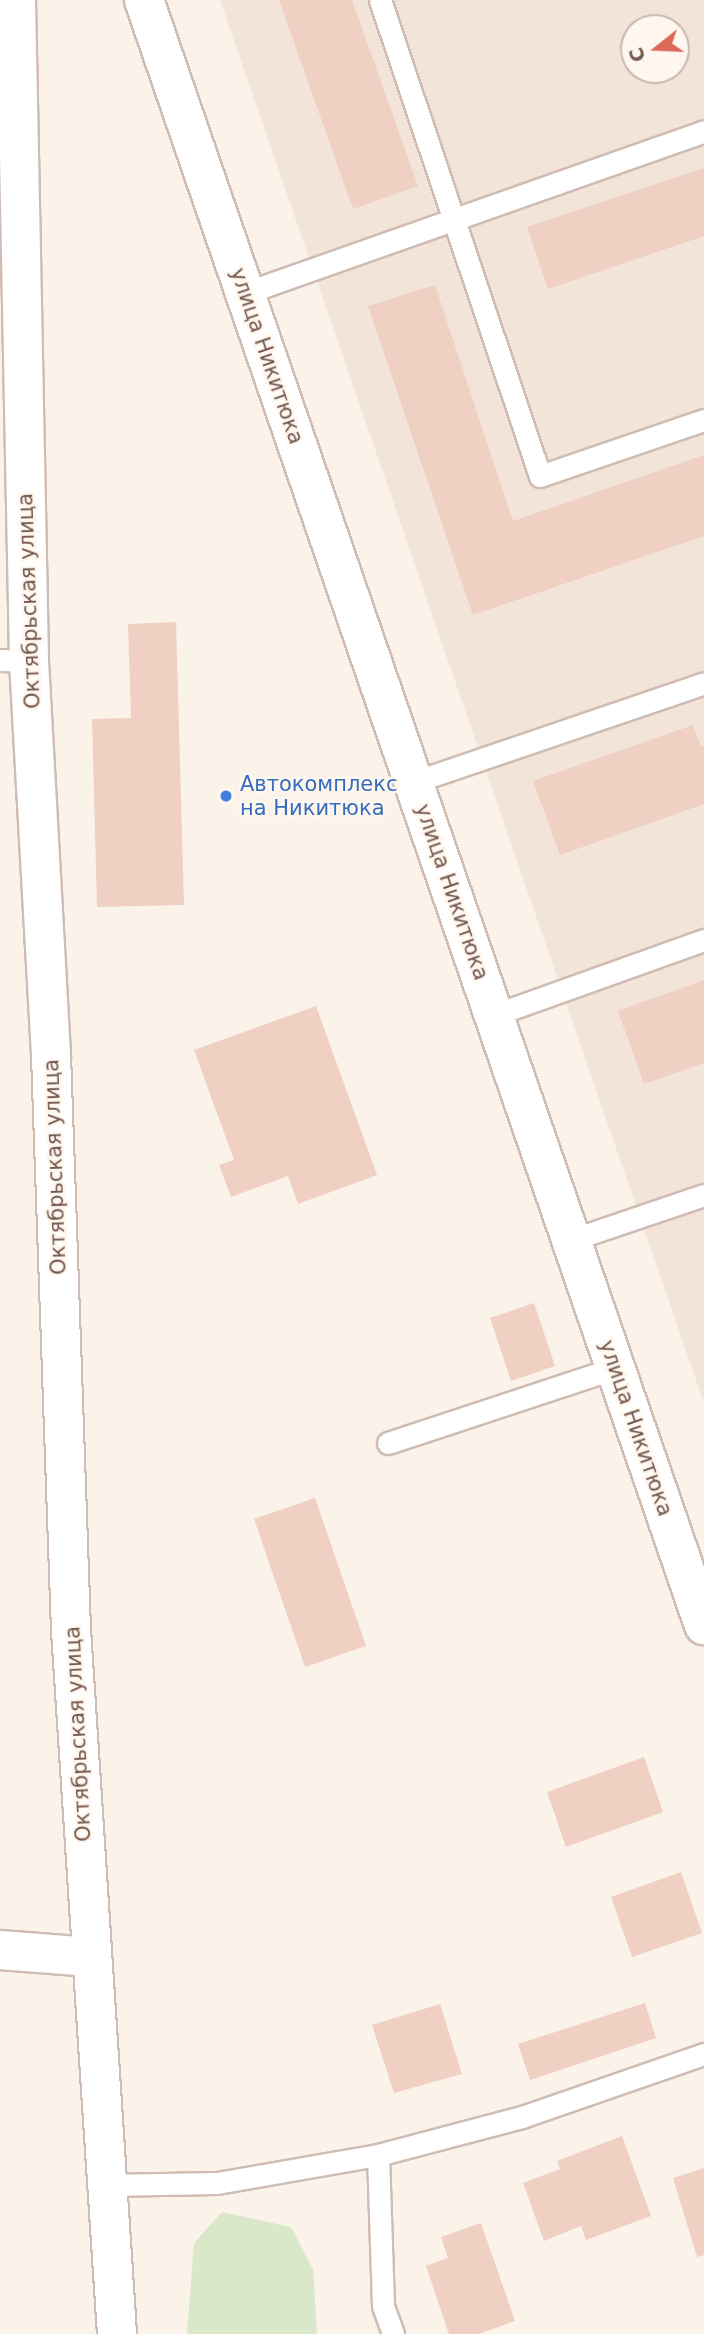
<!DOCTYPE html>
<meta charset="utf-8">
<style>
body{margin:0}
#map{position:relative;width:704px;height:2334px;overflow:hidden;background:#fbf2e9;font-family:"DejaVu Sans",sans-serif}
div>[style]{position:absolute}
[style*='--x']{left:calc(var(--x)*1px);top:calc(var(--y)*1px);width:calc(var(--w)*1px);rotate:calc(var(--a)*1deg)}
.residential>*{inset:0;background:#f2e4d8}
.green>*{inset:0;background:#d8e8c8}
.building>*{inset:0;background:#efd0c2}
.roads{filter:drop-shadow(2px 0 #cfbcb2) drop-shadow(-2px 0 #cfbcb2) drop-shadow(0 2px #cfbcb2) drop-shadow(0 -2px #cfbcb2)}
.service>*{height:21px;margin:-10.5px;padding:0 10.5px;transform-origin:10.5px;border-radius:10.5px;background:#fff}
.minor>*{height:38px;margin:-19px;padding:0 19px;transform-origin:19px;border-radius:19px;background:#fff}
.dots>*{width:19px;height:19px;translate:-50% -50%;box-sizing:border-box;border:4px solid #fef7ef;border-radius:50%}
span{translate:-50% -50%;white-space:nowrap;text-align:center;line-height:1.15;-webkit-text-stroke:5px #fef7ef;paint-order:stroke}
.street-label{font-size:21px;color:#74584e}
.shop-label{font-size:21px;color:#366cbe}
.left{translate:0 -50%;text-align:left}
.north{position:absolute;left:620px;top:14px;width:70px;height:70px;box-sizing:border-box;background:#fef7ef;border:2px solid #c7b7af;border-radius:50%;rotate:252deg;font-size:19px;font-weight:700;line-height:28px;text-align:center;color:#74584e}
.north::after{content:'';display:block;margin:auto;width:24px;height:32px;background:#dc6957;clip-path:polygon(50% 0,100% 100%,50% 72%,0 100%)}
</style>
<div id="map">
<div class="residential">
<div style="clip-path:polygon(evenodd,220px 0,704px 0,704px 1403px,445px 652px,220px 0,634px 28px,676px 28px,676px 70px,634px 70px,634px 28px)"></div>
</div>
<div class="green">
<div style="clip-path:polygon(222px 2212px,291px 2227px,313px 2269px,317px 2334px,187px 2334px,194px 2243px)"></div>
</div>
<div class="building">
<div style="clip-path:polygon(279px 0,352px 0,418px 186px,353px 209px)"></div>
<div style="clip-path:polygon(704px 168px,704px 236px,548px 289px,527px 227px)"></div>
<div style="clip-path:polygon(435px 285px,513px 521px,704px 455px,704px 536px,473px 615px,368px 306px)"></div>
<div style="clip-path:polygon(176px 622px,184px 905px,97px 907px,92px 719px,131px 718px,128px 624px)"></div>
<div style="clip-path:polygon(693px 725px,701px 746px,704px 745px,704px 804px,560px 855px,533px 781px)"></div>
<div style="clip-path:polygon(704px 980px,704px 1063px,644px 1084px,618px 1011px)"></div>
<div style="clip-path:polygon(316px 1006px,377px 1175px,298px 1204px,288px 1176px,231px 1197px,219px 1165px,234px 1160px,194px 1050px)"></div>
<div style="clip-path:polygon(534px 1303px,555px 1366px,511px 1381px,490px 1318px)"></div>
<div style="clip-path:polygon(315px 1498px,366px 1646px,305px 1667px,254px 1519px)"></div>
<div style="clip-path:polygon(644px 1757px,663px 1812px,566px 1847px,547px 1792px)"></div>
<div style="clip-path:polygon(681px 1872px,702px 1933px,632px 1957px,611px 1897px)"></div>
<div style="clip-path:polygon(645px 2003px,656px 2038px,530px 2080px,518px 2044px)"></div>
<div style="clip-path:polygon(440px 2004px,462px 2074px,394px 2093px,372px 2025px)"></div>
<div style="clip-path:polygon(622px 2136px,651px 2216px,586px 2240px,581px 2226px,544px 2241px,523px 2183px,560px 2169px,557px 2161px)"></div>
<div style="clip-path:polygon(704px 2168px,704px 2255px,697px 2257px,673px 2178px)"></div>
<div style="clip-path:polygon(481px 2223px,515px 2321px,479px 2334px,449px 2334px,426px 2266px,448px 2258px,441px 2237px)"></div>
</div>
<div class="roads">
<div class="service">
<div style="--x:380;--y:0;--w:502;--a:71.42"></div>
<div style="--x:540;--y:476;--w:173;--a:-18.9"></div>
<div style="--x:245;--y:293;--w:487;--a:-19.4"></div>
<div style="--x:0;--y:660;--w:29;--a:2"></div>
<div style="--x:414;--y:782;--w:306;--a:-18.8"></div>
<div style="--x:494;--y:1015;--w:223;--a:-19.7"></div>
<div style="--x:571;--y:1240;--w:140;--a:-18.7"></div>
<div style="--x:388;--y:1443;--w:239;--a:-18.3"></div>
<div style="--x:378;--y:2155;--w:151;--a:88.1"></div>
<div style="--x:383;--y:2306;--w:30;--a:70"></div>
<div style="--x:106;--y:2185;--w:111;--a:-1"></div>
<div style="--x:217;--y:2183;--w:163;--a:-9.9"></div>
<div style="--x:378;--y:2155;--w:149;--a:-14.8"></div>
<div style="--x:522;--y:2117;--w:193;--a:-19.1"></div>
</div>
<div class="minor">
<div style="--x:16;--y:0;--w:661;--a:88.87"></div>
<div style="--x:29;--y:661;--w:395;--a:86.8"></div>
<div style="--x:51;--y:1055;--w:575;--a:88.01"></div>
<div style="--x:71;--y:1630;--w:706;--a:86.26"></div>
<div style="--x:144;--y:0;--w:1719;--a:70.99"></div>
<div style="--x:0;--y:1950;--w:92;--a:4.4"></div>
</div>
</div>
<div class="dots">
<div style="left:226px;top:796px;background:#3f7fe0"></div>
</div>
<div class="street-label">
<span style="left:267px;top:356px;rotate:71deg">улица Никитюка</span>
<span style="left:29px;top:601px;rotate:-92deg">Октябрьская улица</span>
<span style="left:452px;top:892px;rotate:71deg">улица Никитюка</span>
<span style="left:55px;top:1167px;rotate:-92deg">Октябрьская улица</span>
<span style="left:636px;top:1428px;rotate:71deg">улица Никитюка</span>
<span style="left:78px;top:1734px;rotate:-93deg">Октябрьская улица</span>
</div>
<div class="shop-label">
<span class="left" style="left:240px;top:796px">Автокомплекс<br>на Никитюка</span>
</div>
<div class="north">С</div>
</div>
